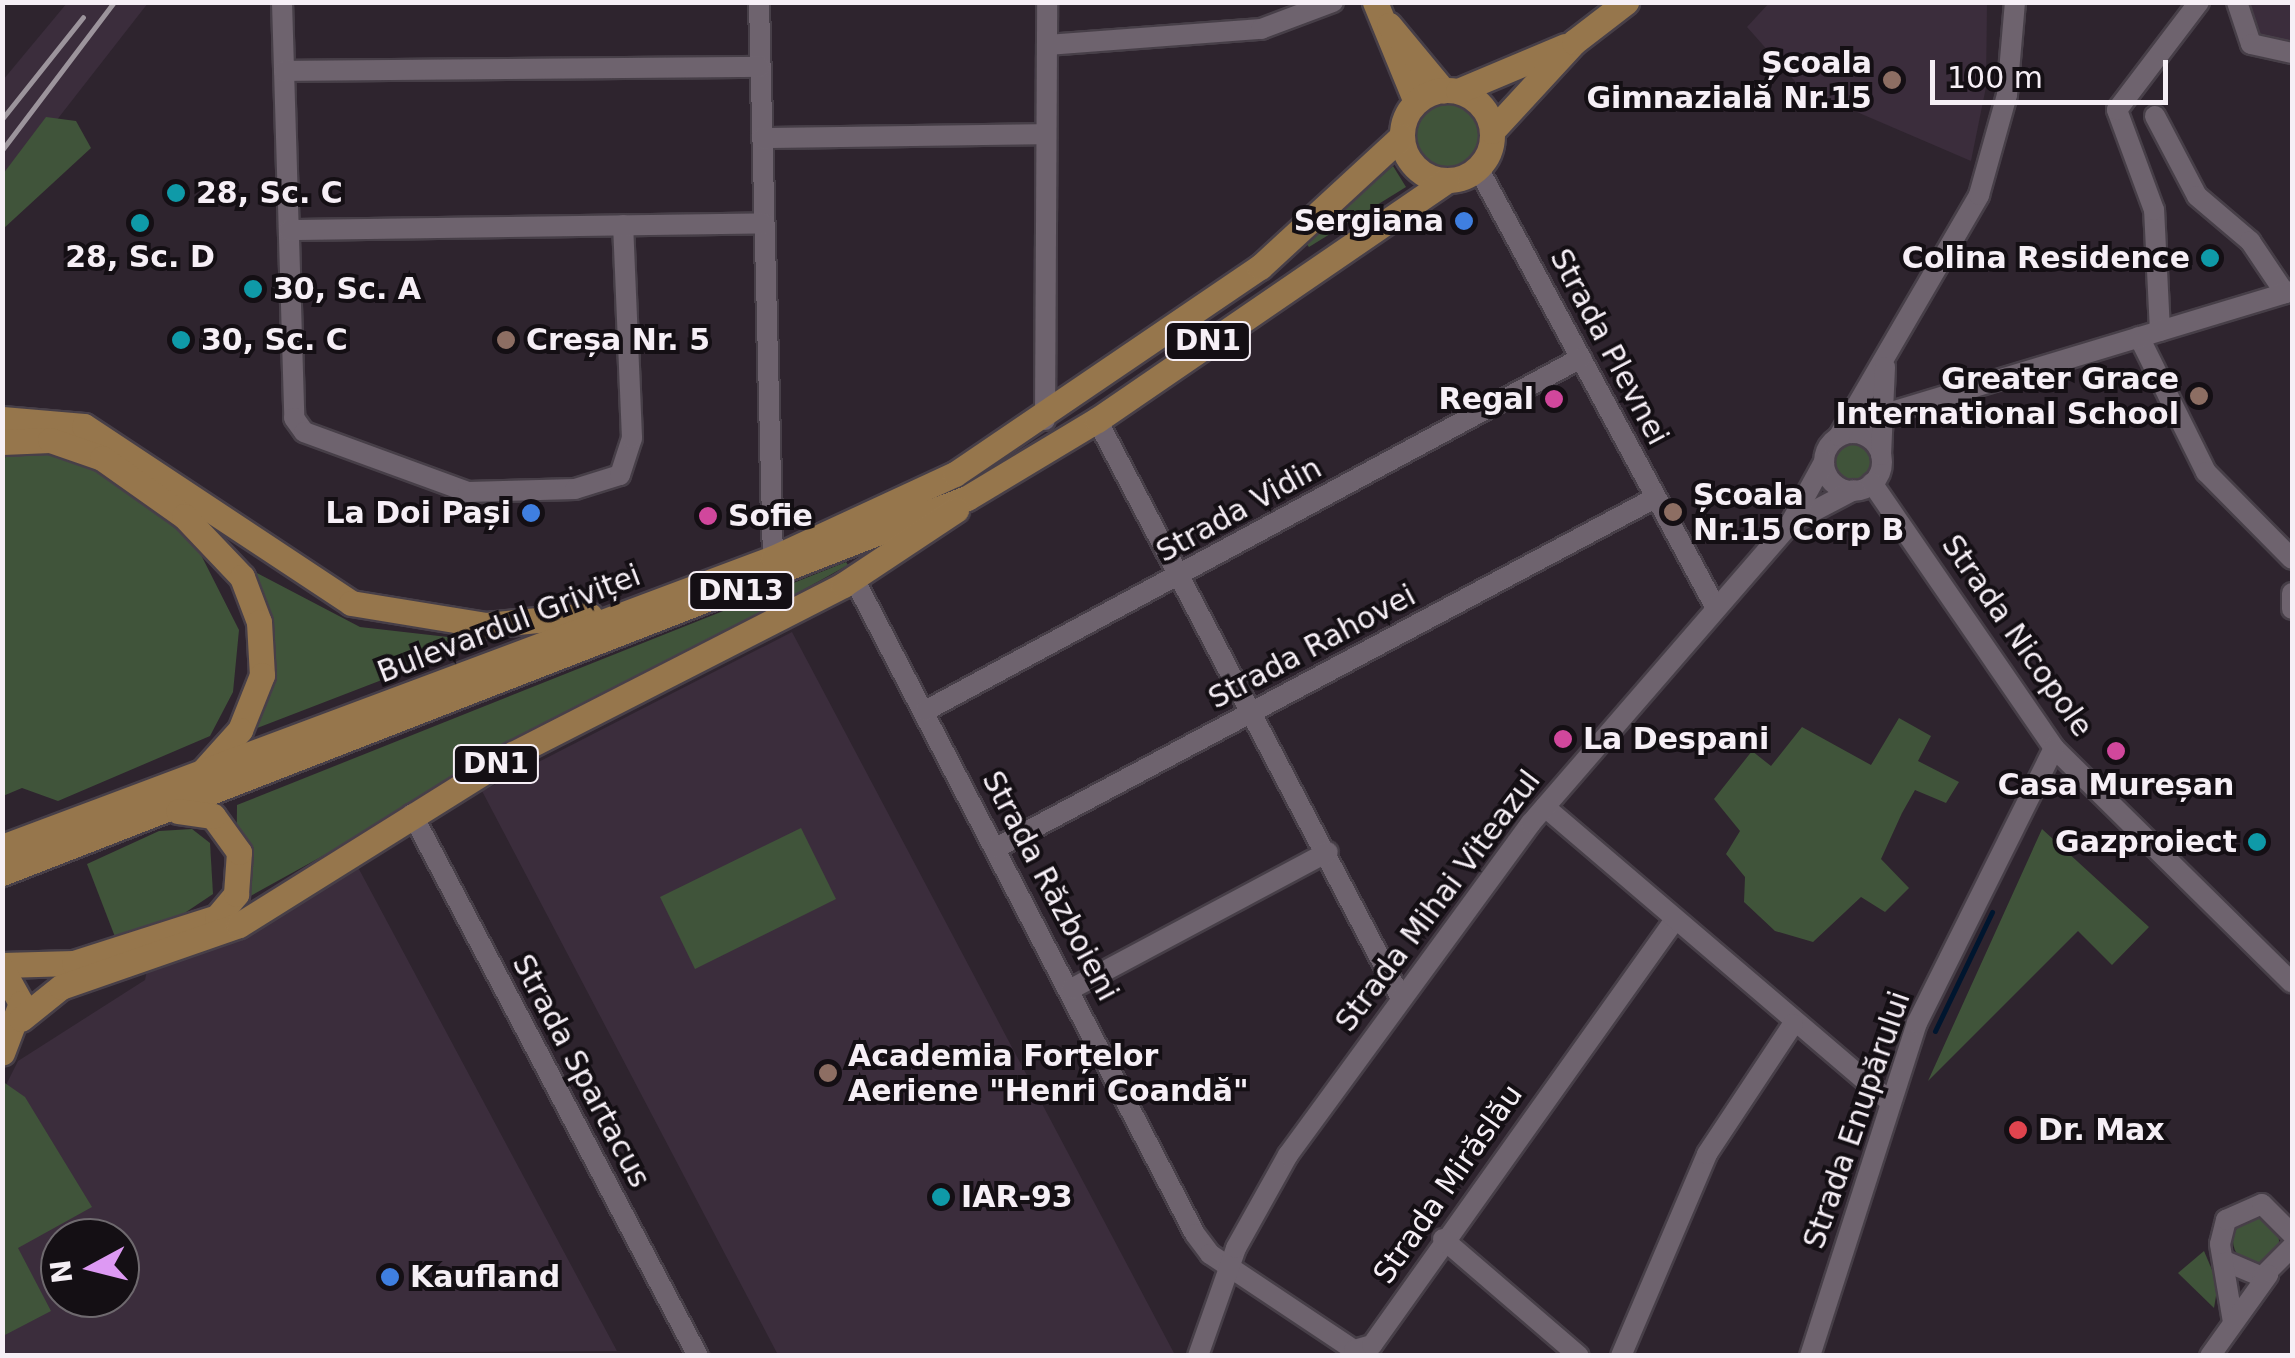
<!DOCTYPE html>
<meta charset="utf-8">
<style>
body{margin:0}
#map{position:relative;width:2295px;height:1358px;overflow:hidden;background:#2e242e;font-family:"DejaVu Sans",sans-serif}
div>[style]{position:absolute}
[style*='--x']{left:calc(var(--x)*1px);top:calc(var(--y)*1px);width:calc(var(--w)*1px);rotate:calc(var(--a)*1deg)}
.built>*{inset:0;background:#3b2d3c}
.green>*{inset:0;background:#40543a}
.round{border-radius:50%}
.stream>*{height:5px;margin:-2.5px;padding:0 2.5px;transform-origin:2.5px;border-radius:2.5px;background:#00162f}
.roads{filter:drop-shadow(2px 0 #473f48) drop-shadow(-2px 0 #473f48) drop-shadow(0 2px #473f48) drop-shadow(0 -2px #473f48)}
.minor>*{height:20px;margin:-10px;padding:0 10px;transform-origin:10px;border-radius:10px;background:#6e636e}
.minor>.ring{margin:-10px;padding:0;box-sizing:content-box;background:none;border:20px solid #6e636e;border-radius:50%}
.major>*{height:25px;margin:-12.5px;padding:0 12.5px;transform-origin:12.5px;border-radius:12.5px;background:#96764c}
.major>.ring{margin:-12.5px;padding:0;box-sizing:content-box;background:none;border:25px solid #96764c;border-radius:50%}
.rail>*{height:5px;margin:-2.5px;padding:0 2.5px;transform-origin:2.5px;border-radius:2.5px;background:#9c949c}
.dots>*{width:28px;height:28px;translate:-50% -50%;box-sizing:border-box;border:5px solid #140f14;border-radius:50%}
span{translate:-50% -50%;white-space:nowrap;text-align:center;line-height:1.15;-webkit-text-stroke:8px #140f14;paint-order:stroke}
.shield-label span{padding:2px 8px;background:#140f14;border:2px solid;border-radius:8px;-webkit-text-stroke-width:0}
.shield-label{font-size:28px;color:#f6eff6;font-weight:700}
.poi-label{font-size:30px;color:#f6eff6;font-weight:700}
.right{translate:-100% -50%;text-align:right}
.left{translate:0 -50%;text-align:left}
.street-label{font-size:30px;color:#f6eff6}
.frame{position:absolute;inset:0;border:5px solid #f6eff6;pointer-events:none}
.north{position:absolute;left:40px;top:1218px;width:100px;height:100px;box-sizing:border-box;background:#140f14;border:2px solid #6e696e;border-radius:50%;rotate:263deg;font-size:28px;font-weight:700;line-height:40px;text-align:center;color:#f6eff6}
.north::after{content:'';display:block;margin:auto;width:35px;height:45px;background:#dd99f3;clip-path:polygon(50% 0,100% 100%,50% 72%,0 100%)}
.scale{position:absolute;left:1930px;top:60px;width:238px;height:45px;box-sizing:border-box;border:5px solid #f6eff6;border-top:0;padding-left:12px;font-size:30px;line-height:35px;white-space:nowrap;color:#f6eff6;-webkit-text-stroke:8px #140f14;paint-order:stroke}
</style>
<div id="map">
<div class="built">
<div style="clip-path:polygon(1770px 2px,1987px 3px,1986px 87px,1971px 161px,1801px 88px,1747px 27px)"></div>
<div style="clip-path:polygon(67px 3px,148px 3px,3px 189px,3px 80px)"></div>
<div style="clip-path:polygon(2249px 3px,2292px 3px,2292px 45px,2267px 43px,2249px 27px)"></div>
<div style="clip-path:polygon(792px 632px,1175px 1355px,778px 1355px,482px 791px)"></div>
<div style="clip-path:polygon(evenodd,353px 858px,617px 1351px,3px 1355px,2px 1093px,18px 1061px,145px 980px,147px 970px,353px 858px,60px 1238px,120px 1238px,120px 1298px,60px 1298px,60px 1238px)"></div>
</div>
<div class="green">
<div class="round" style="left:1412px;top:100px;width:70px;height:70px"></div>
<div style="clip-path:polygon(46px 117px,76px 121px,91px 148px,3px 229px,3px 174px)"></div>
<div style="clip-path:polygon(1393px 166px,1406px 187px,1309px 247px,1305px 242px)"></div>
<div class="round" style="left:1833px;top:440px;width:42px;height:42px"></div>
<div style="clip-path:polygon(45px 448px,122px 483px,197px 547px,239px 630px,233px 692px,210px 736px,58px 801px,22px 788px,3px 796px,2px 458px)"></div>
<div style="clip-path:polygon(846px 562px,848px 565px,236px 904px,237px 805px)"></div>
<div style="clip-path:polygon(255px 572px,360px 627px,483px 641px,244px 733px,263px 694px)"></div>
<div style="clip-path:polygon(1899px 718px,1931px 736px,1918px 761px,1959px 782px,1946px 803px,1915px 790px,1902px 813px,1881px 859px,1909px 888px,1885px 912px,1861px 897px,1813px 942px,1775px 931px,1744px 902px,1745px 877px,1726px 854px,1740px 831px,1714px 799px,1752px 751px,1771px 766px,1802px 727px,1871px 765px)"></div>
<div style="clip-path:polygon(801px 828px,836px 899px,695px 969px,660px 897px)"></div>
<div style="clip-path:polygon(192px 829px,210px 843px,213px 894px,122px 955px,87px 864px,159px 831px)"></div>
<div style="clip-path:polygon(2042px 829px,2149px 927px,2112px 965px,2078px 931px,1928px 1081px)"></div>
<div style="clip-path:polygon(2px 1081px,25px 1097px,92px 1207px,18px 1248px,51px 1311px,3px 1336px)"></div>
<div class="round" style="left:2233px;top:1218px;width:46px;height:46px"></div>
<div style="clip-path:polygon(2204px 1251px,2218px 1284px,2214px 1308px,2178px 1273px)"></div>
</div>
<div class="stream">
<div style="--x:1935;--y:1031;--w:132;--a:-64.4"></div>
</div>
<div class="roads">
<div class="minor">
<div style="--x:282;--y:2;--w:416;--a:88.3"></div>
<div style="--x:294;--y:418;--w:17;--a:54"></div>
<div style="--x:304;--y:432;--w:175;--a:20.1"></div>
<div style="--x:468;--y:492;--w:107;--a:-1.6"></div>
<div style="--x:575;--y:489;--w:47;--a:-17.3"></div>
<div style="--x:620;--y:475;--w:39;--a:-72"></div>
<div style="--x:632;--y:438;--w:213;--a:-92.4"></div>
<div style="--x:759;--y:2;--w:556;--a:88.56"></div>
<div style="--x:2237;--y:2;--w:44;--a:71.6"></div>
<div style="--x:2251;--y:44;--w:42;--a:12.4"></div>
<div style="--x:1047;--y:45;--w:215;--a:-4.3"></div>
<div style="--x:1261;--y:29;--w:77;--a:-20.6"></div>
<div style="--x:284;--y:71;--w:476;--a:-0.5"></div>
<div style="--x:2155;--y:116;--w:90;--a:62.3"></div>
<div style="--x:2197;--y:196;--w:70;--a:40.3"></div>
<div style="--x:2250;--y:241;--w:63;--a:56.1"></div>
<div style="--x:762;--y:138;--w:283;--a:-0.8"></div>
<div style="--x:1478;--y:168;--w:500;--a:61.59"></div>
<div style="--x:289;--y:230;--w:475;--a:-0.8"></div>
<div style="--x:2160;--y:331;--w:121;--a:-92.8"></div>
<div style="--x:2154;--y:210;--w:107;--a:-110.3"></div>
<div style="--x:2117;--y:110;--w:136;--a:-52.8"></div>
<div style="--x:2139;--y:337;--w:151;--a:63.6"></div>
<div style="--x:2206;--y:472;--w:122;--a:45.3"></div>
<div style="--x:1045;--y:420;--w:418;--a:-89.7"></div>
<div style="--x:1097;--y:420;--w:653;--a:62.26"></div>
<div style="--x:1853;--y:433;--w:37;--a:-31"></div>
<div style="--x:1885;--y:414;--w:425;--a:-16.8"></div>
<div class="ring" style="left:1824px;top:433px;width:38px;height:38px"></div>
<div style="--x:1839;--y:436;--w:279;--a:-59.8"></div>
<div style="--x:1979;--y:195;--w:104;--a:-74.4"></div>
<div style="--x:2007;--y:95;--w:93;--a:-85.1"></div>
<div style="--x:1881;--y:455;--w:88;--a:-87.4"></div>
<div style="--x:1872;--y:483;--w:321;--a:55.5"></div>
<div style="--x:2054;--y:748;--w:334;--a:44.6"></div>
<div style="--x:1791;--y:523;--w:71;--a:-27.6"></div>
<div style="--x:854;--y:579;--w:738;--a:62.5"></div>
<div style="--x:1195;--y:1234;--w:25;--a:53"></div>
<div style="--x:1210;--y:1254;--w:173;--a:33.7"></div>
<div style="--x:1354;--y:1350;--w:19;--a:-16"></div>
<div style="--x:1372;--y:1345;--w:521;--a:-54.54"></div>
<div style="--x:2292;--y:593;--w:16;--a:90"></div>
<div style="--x:925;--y:711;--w:745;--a:-28.29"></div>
<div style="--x:1545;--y:807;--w:454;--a:40.5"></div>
<div style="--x:412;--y:814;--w:613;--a:62.18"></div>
<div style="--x:996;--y:848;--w:746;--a:-27.97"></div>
<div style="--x:1071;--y:989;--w:291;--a:-28.1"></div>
<div style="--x:1443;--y:1239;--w:179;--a:40.7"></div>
<div style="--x:2227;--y:1262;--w:38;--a:23"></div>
<div style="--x:2262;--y:1277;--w:42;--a:-45"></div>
<div style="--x:2233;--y:1322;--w:79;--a:-99.5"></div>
<div style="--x:2220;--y:1244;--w:25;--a:-76"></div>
<div style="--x:2226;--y:1220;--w:39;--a:-24"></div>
<div style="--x:2262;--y:1204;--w:42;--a:45"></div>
<div style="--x:1198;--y:1356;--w:114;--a:-70.6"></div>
<div style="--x:1236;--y:1248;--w:107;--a:-60.8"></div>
<div style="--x:1288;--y:1155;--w:411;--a:-53.8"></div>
<div style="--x:1531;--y:823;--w:396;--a:-49.1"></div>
<div style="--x:1790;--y:524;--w:71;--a:-61.3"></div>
<div style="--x:1621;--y:1356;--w:220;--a:-66.9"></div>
<div style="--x:1707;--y:1154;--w:156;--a:-56.5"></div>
<div style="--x:1810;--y:1356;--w:350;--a:-72.2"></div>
<div style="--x:1917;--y:1023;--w:307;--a:-63.5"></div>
<div style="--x:2210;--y:1356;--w:100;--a:-54.4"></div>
</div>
<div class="major">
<div style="--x:1375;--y:2;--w:108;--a:67.7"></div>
<div style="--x:1389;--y:25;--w:85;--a:50.3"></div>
<div class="ring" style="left:1402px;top:90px;width:65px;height:65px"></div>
<div style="--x:1458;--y:91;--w:116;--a:-22.8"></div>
<div style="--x:1492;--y:131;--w:121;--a:-47.3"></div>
<div style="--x:1574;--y:42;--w:66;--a:-37.6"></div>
<div style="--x:2;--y:419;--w:82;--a:4.9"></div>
<div style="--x:84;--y:426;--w:320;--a:33.5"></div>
<div style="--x:351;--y:603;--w:137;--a:9.3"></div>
<div style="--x:486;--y:625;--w:104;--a:-5.5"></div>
<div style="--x:2;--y:442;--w:48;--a:-2.4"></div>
<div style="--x:50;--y:440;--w:55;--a:19.1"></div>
<div style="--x:102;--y:458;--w:100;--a:35.3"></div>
<div style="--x:184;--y:516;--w:84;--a:46.4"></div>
<div style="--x:242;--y:577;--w:48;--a:69.3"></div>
<div style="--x:259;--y:622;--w:53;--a:86.8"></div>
<div style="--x:262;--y:675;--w:59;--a:111.8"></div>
<div style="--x:240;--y:730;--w:55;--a:132.1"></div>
<div style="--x:2;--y:847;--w:823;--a:-20.55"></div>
<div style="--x:773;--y:558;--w:200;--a:-24.8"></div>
<div style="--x:955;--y:474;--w:369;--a:-34.2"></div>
<div style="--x:1260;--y:267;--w:192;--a:-42.7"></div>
<div style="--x:2;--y:873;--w:1035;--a:-21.24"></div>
<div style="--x:967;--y:498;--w:152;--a:-31"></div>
<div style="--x:1097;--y:420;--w:424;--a:-34.4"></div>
<div style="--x:2;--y:965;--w:72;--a:-1.6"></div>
<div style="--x:74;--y:963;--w:150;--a:-17.8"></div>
<div style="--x:217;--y:917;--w:30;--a:-50"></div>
<div style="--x:236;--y:894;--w:42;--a:-85.9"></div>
<div style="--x:239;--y:852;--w:44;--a:-125.8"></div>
<div style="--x:213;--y:816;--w:35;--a:-172"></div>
<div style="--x:2;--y:969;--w:39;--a:61"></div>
<div style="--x:21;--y:1003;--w:53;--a:110.8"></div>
<div style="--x:21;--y:1019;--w:51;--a:-38.7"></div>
<div style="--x:61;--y:987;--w:188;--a:-19.2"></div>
<div style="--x:239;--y:925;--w:323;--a:-32"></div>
<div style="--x:513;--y:754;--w:371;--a:-27.1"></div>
<div style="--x:843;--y:585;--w:136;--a:-33.6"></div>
</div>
</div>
<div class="rail">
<div style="--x:2;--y:119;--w:130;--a:-51.5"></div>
<div style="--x:2;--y:150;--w:186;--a:-52.9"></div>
</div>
<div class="dots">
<div style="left:1892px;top:80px;background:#8d6e63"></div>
<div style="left:176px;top:193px;background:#0f9aa8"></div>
<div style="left:1464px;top:221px;background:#3f7fe0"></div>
<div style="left:140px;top:223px;background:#0f9aa8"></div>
<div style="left:2210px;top:258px;background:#0f9aa8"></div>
<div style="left:253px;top:289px;background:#0f9aa8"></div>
<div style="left:181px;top:340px;background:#0f9aa8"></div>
<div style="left:506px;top:340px;background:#8d6e63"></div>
<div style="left:2199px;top:396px;background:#8d6e63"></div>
<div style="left:1554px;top:399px;background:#d1479c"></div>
<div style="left:1673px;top:512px;background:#8d6e63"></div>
<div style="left:531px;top:513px;background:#3f7fe0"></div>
<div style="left:708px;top:516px;background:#d1479c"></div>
<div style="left:1563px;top:739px;background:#d1479c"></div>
<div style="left:2116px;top:751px;background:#d1479c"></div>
<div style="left:2257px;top:842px;background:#0f9aa8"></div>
<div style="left:828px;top:1073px;background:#8d6e63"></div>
<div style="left:2018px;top:1130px;background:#e0444e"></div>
<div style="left:941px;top:1197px;background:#0f9aa8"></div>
<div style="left:390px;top:1277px;background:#3f7fe0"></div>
</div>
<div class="shield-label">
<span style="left:1208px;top:341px">DN1</span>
<span style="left:741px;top:591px">DN13</span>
<span style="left:496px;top:764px">DN1</span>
</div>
<div class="poi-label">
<span class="right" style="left:1872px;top:80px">Școala<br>Gimnazială Nr.15</span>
<span class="left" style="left:196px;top:193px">28, Sc. C</span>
<span class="right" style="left:1444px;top:221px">Sergiana</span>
<span style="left:140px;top:257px">28, Sc. D</span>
<span class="right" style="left:2190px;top:258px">Colina Residence</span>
<span class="left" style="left:273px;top:289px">30, Sc. A</span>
<span class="left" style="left:201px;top:340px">30, Sc. C</span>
<span class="left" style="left:526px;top:340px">Creșa Nr. 5</span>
<span class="right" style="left:2179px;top:396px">Greater Grace<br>International School</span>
<span class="right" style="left:1534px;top:399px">Regal</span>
<span class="left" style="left:1693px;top:512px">Școala<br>Nr.15 Corp B</span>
<span class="right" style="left:511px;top:513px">La Doi Pași</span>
<span class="left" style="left:728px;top:516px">Sofie</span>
<span class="left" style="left:1583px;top:739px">La Despani</span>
<span style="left:2116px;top:785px">Casa Mureșan</span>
<span class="right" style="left:2237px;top:842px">Gazproiect</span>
<span class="left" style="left:848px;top:1073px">Academia Forțelor<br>Aeriene "Henri Coandă"</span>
<span class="left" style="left:2038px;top:1130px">Dr. Max</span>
<span class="left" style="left:961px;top:1197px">IAR-93</span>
<span class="left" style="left:410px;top:1277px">Kaufland</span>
</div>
<div class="street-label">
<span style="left:1609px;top:347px;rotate:62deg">Strada Plevnei</span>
<span style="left:1239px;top:510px;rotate:-29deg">Strada Vidin</span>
<span style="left:509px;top:624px;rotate:-21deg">Bulevardul Griviței</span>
<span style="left:2017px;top:636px;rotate:55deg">Strada Nicopole</span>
<span style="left:1312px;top:647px;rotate:-28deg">Strada Rahovei</span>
<span style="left:1050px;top:886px;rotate:62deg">Strada Războieni</span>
<span style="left:1438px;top:901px;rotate:-53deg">Strada Mihai Viteazul</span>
<span style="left:581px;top:1071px;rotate:62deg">Strada Spartacus</span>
<span style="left:1857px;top:1120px;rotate:-71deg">Strada Enupărului</span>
<span style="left:1448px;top:1184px;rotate:-55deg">Strada Mirăslău</span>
</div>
<div class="frame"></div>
<div class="north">N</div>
<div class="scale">100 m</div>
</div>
